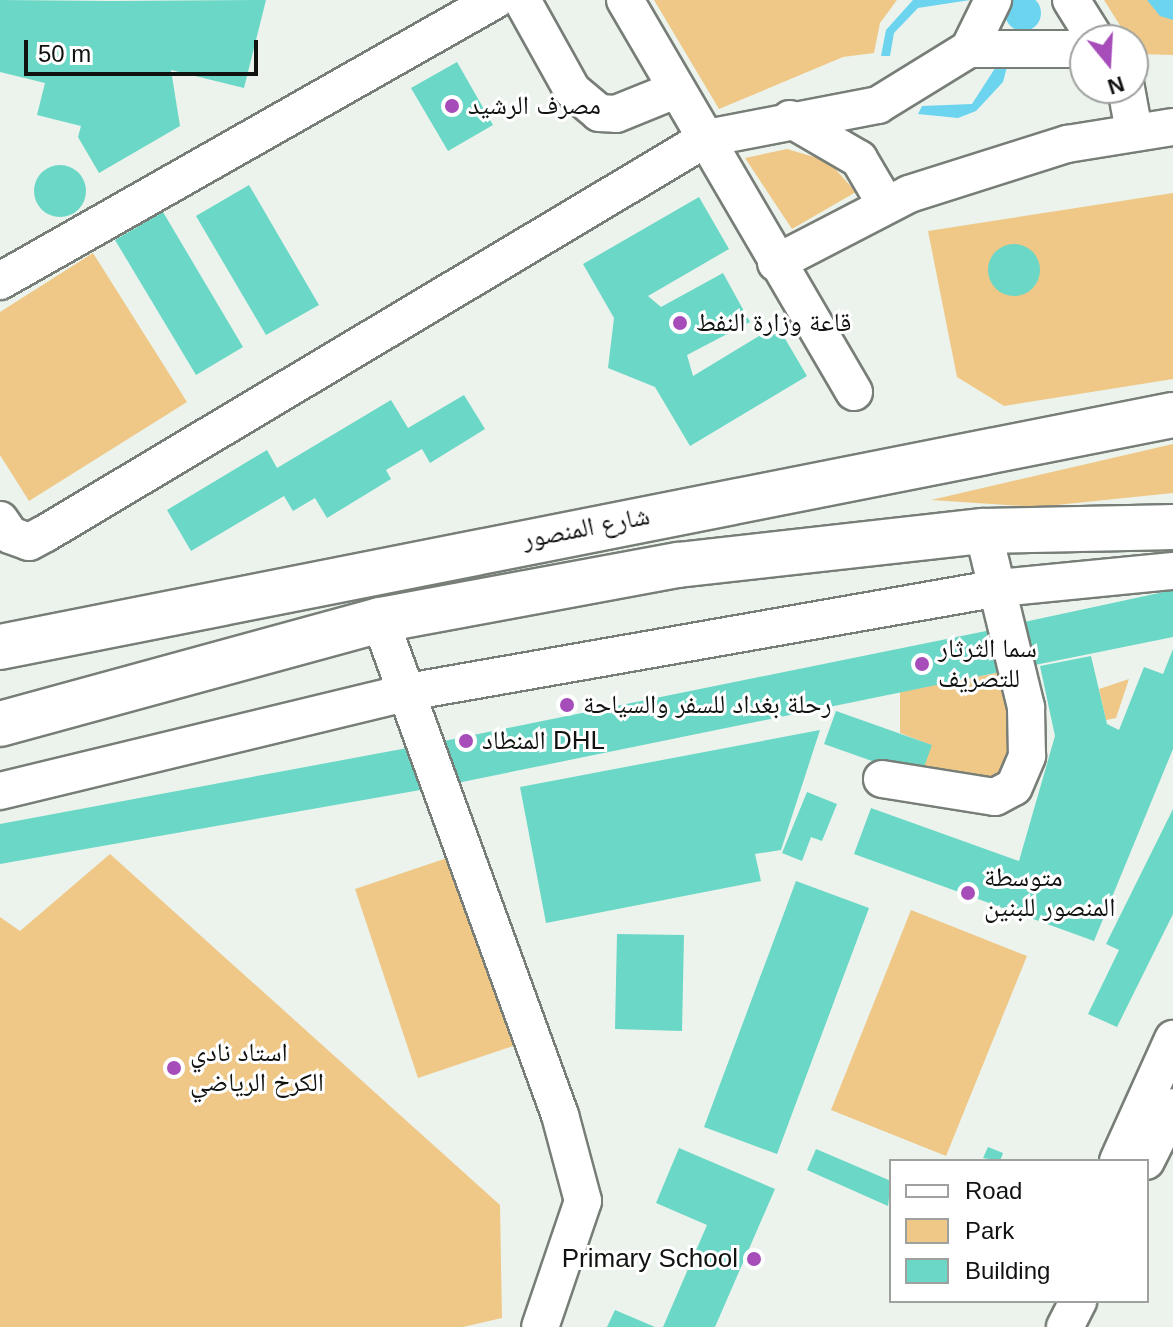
<!DOCTYPE html>
<meta charset="utf-8">
<style>
body{margin:0}
#map{position:relative;width:1173px;height:1327px;overflow:hidden;background:#ebf3ec;font-family:Arial,"Noto Naskh Arabic",sans-serif}
div>[style]{position:absolute}
[style*='--x']{left:calc(var(--x)*1px);top:calc(var(--y)*1px);width:calc(var(--w)*1px);rotate:calc(var(--a)*1deg)}
.green>*{inset:0;background:#efc888}
.water>*{inset:0;background:#6cd4ee}
.round{border-radius:50%}
.building>*{inset:0;background:#6bd7c6}
.roads{filter:drop-shadow(2px 0 #777e77) drop-shadow(-2px 0 #777e77) drop-shadow(0 2px #777e77) drop-shadow(0 -2px #777e77)}
.minor>*{height:36px;margin:-18px;padding:0 18px;transform-origin:18px;border-radius:18px;background:#fff}
.major>*{height:44px;margin:-22px;padding:0 22px;transform-origin:22px;border-radius:22px;background:#fff}
.dots>*{width:22px;height:22px;translate:-50% -50%;box-sizing:border-box;border:4px solid #fff;border-radius:50%}
span{translate:-50% -50%;white-space:nowrap;text-align:center;line-height:1.15;-webkit-text-stroke:6px #fff;paint-order:stroke}
.poi-label{font-size:26px;color:#101310}
.left{translate:0 -50%;text-align:left}
.right{translate:-100% -50%;text-align:right}
.street-label{font-size:26px;color:#101310}
.legend{position:absolute;left:889px;top:1159px;width:260px;height:144px;box-sizing:border-box;background:#fff;border:2px solid #9fa19f;margin:0;padding:10px 14px;list-style:none;font-size:24px;color:#101310}
.legend li{display:flex;align-items:center;gap:16px;height:40px}
.legend b{width:40px;border:2px solid #9fa19f}
.north{position:absolute;left:1069px;top:24px;width:80px;height:80px;box-sizing:border-box;background:#fff;border:2px solid #9fa19f;border-radius:50%;rotate:162deg;font-size:22px;font-weight:700;line-height:32px;text-align:center;color:#101310}
.north::after{content:'';display:block;margin:auto;width:28px;height:36px;background:#a64dba;clip-path:polygon(50% 0,100% 100%,50% 72%,0 100%)}
.scale{position:absolute;left:24px;top:40px;width:234px;height:36px;box-sizing:border-box;border:4px solid #101310;border-top:0;padding-left:10px;font-size:24px;line-height:28px;white-space:nowrap;color:#101310;-webkit-text-stroke:6px #fff;paint-order:stroke}
</style>
<div id="map">
<div class="green">
<div style="clip-path:polygon(654px 0,897px 0,880px 23px,874px 53px,843px 57px,719px 109px)"></div>
<div style="clip-path:polygon(1104px 0,1173px 0,1173px 55px,1138px 54px)"></div>
<div style="clip-path:polygon(787px 149px,828px 161px,856px 192px,792px 229px,745px 158px)"></div>
<div style="clip-path:polygon(1173px 193px,1173px 379px,1004px 406px,957px 377px,928px 231px)"></div>
<div style="clip-path:polygon(93px 253px,187px 402px,29px 501px,0 455px,0 312px)"></div>
<div style="clip-path:polygon(1173px 444px,1173px 493px,1037px 507px,931px 500px)"></div>
<div style="clip-path:polygon(1006px 671px,1028px 796px,920px 778px,931px 745px,900px 733px,900px 692px)"></div>
<div style="clip-path:polygon(1129px 679px,1116px 718px,1106px 720px,1099px 689px)"></div>
<div style="clip-path:polygon(110px 854px,500px 1205px,502px 1318px,463px 1327px,0 1327px,0 917px,20px 931px)"></div>
<div style="clip-path:polygon(456px 855px,519px 1044px,418px 1078px,355px 889px)"></div>
<div style="clip-path:polygon(911px 910px,1027px 956px,946px 1156px,831px 1110px)"></div>
</div>
<div class="water">
<div class="round" style="left:1005px;top:-5px;width:36px;height:36px"></div>
<div style="clip-path:polygon(913px 0,970px 0,918px 8px,894px 33px,890px 56px,881px 56px,886px 30px)"></div>
<div style="clip-path:polygon(1147px 0,1173px 0,1173px 20px,1160px 16px)"></div>
<div style="clip-path:polygon(999px 62px,1008px 63px,1003px 82px,976px 111px,958px 118px,918px 114px,922px 106px,972px 104px)"></div>
</div>
<div class="building">
<div style="clip-path:polygon(0 0,111px 1px,266px 0,244px 88px,171px 70px,180px 126px,99px 173px,78px 137px,81px 126px,37px 115px,45px 83px,0 72px)"></div>
<div style="clip-path:polygon(457px 62px,493px 125px,448px 151px,411px 88px)"></div>
<div class="round" style="left:34px;top:165px;width:52px;height:52px"></div>
<div style="clip-path:polygon(249px 185px,319px 305px,266px 335px,196px 216px)"></div>
<div style="clip-path:polygon(699px 197px,729px 249px,648px 296px,661px 307px,723px 273px,750px 322px,687px 355px,693px 376px,777px 325px,807px 376px,690px 446px,655px 387px,608px 368px,614px 318px,583px 264px)"></div>
<div style="clip-path:polygon(163px 212px,243px 347px,196px 375px,115px 240px)"></div>
<div class="round" style="left:988px;top:244px;width:52px;height:52px"></div>
<div style="clip-path:polygon(464px 395px,485px 429px,430px 463px,422px 449px,386px 470px,391px 479px,327px 518px,315px 498px,293px 511px,284px 496px,191px 551px,167px 510px,267px 450px,277px 468px,391px 400px,408px 428px)"></div>
<div style="clip-path:polygon(1173px 590px,1173px 637px,1020px 668px,1010px 625px)"></div>
<div style="clip-path:polygon(991px 630px,1000px 672px,452px 784px,444px 741px)"></div>
<div style="clip-path:polygon(1173px 649px,1173px 749px,1094px 941px,854px 854px,871px 808px,1019px 861px,1055px 736px,1040px 666px,1091px 656px,1107px 724px,1119px 730px,1144px 667px,1163px 674px)"></div>
<div style="clip-path:polygon(836px 711px,932px 745px,920px 778px,824px 744px)"></div>
<div style="clip-path:polygon(820px 730px,781px 850px,755px 854px,761px 881px,546px 923px,520px 787px)"></div>
<div style="clip-path:polygon(418px 746px,426px 789px,0 864px,0 824px)"></div>
<div style="clip-path:polygon(807px 792px,837px 804px,822px 841px,811px 837px,802px 861px,782px 853px)"></div>
<div style="clip-path:polygon(1173px 809px,1173px 914px,1117px 1027px,1088px 1014px,1119px 950px,1106px 944px)"></div>
<div style="clip-path:polygon(796px 881px,869px 908px,777px 1154px,704px 1127px)"></div>
<div style="clip-path:polygon(617px 934px,684px 935px,682px 1031px,615px 1029px)"></div>
<div style="clip-path:polygon(988px 1147px,1003px 1153px,1000px 1161px,983px 1158px)"></div>
<div style="clip-path:polygon(679px 1148px,775px 1189px,715px 1327px,663px 1327px,707px 1225px,656px 1203px)"></div>
<div style="clip-path:polygon(816px 1149px,891px 1181px,888px 1206px,807px 1170px)"></div>
<div style="clip-path:polygon(615px 1310px,655px 1327px,607px 1327px)"></div>
</div>
<div class="roads">
<div class="minor">
<div style="--x:522;--y:0;--w:103;--a:60.9"></div>
<div style="--x:572;--y:90;--w:35;--a:40"></div>
<div style="--x:599;--y:113;--w:17;--a:3"></div>
<div style="--x:616;--y:114;--w:61;--a:-22"></div>
<div style="--x:625;--y:0;--w:454;--a:59.7"></div>
<div style="--x:1071;--y:0;--w:47;--a:58"></div>
<div style="--x:969;--y:49;--w:55;--a:-63.9"></div>
<div style="--x:1126;--y:88;--w:44;--a:79.5"></div>
<div style="--x:790;--y:119;--w:80;--a:30.1"></div>
<div style="--x:859;--y:159;--w:53;--a:59.6"></div>
<div style="--x:776;--y:263;--w:150;--a:-27.4"></div>
<div style="--x:909;--y:194;--w:166;--a:-17.6"></div>
<div style="--x:1067;--y:144;--w:107;--a:-9.1"></div>
<div style="--x:0;--y:281;--w:569;--a:-29.58"></div>
<div style="--x:0;--y:520;--w:18;--a:56"></div>
<div style="--x:10;--y:535;--w:20;--a:20"></div>
<div style="--x:29;--y:542;--w:19;--a:-28"></div>
<div style="--x:46;--y:533;--w:770;--a:-30.86"></div>
<div style="--x:707;--y:138;--w:174;--a:-10.9"></div>
<div style="--x:878;--y:105;--w:107;--a:-31.6"></div>
<div style="--x:969;--y:49;--w:116;--a:0"></div>
<div style="--x:380;--y:620;--w:527;--a:70.02"></div>
<div style="--x:560;--y:1115;--w:89;--a:75"></div>
<div style="--x:583;--y:1201;--w:133;--a:108.8"></div>
<div style="--x:882;--y:779;--w:114;--a:9.1"></div>
<div style="--x:995;--y:797;--w:21;--a:-28"></div>
<div style="--x:1014;--y:787;--w:34;--a:-67"></div>
<div style="--x:1027;--y:756;--w:49;--a:-91.2"></div>
<div style="--x:1026;--y:707;--w:181;--a:-103.7"></div>
<div style="--x:0;--y:791;--w:420;--a:-13.6"></div>
<div style="--x:408;--y:692;--w:600;--a:-9.98"></div>
<div style="--x:999;--y:588;--w:175;--a:-5.6"></div>
<div style="--x:1118;--y:1161;--w:134;--a:-65.7"></div>
<div style="--x:1146;--y:1161;--w:60;--a:-63.4"></div>
<div style="--x:1065;--y:1327;--w:29;--a:-63"></div>
</div>
<div class="major">
<div style="--x:0;--y:647;--w:1196;--a:-11.19"></div>
<div style="--x:0;--y:724;--w:394;--a:-15.3"></div>
<div style="--x:380;--y:620;--w:303;--a:-10.5"></div>
<div style="--x:678;--y:565;--w:307;--a:-6.4"></div>
<div style="--x:983;--y:531;--w:190;--a:-1.2"></div>
</div>
</div>
<div class="dots">
<div style="left:452px;top:106px;background:#a64dba"></div>
<div style="left:680px;top:323px;background:#a64dba"></div>
<div style="left:922px;top:664px;background:#a64dba"></div>
<div style="left:567px;top:705px;background:#a64dba"></div>
<div style="left:466px;top:741px;background:#a64dba"></div>
<div style="left:968px;top:893px;background:#a64dba"></div>
<div style="left:174px;top:1068px;background:#a64dba"></div>
<div style="left:754px;top:1259px;background:#a64dba"></div>
</div>
<div class="poi-label">
<span class="left" style="left:468px;top:106px">مصرف الرشيد</span>
<span class="left" style="left:696px;top:323px">قاعة وزارة النفط</span>
<span class="left" style="left:938px;top:664px">سما الثرثار<br>للتصريف</span>
<span class="left" style="left:583px;top:705px">رحلة بغداد للسفر والسياحة</span>
<span class="left" style="left:482px;top:741px">المنطاد DHL</span>
<span class="left" style="left:984px;top:893px">متوسطة<br>المنصور للبنين</span>
<span class="left" style="left:190px;top:1068px">استاد نادي<br>الكرخ الرياضي</span>
<span class="right" style="left:738px;top:1259px">Primary School</span>
</div>
<div class="street-label">
<span style="left:586px;top:528px;rotate:-11deg">شارع المنصور</span>
</div>
<ul class="legend">
<li><b style="height:10px;background:#fff"></b>Road</li>
<li><b style="height:22px;background:#efc888"></b>Park</li>
<li><b style="height:22px;background:#6bd7c6"></b>Building</li>
</ul>
<div class="north">N</div>
<div class="scale">50 m</div>
</div>
